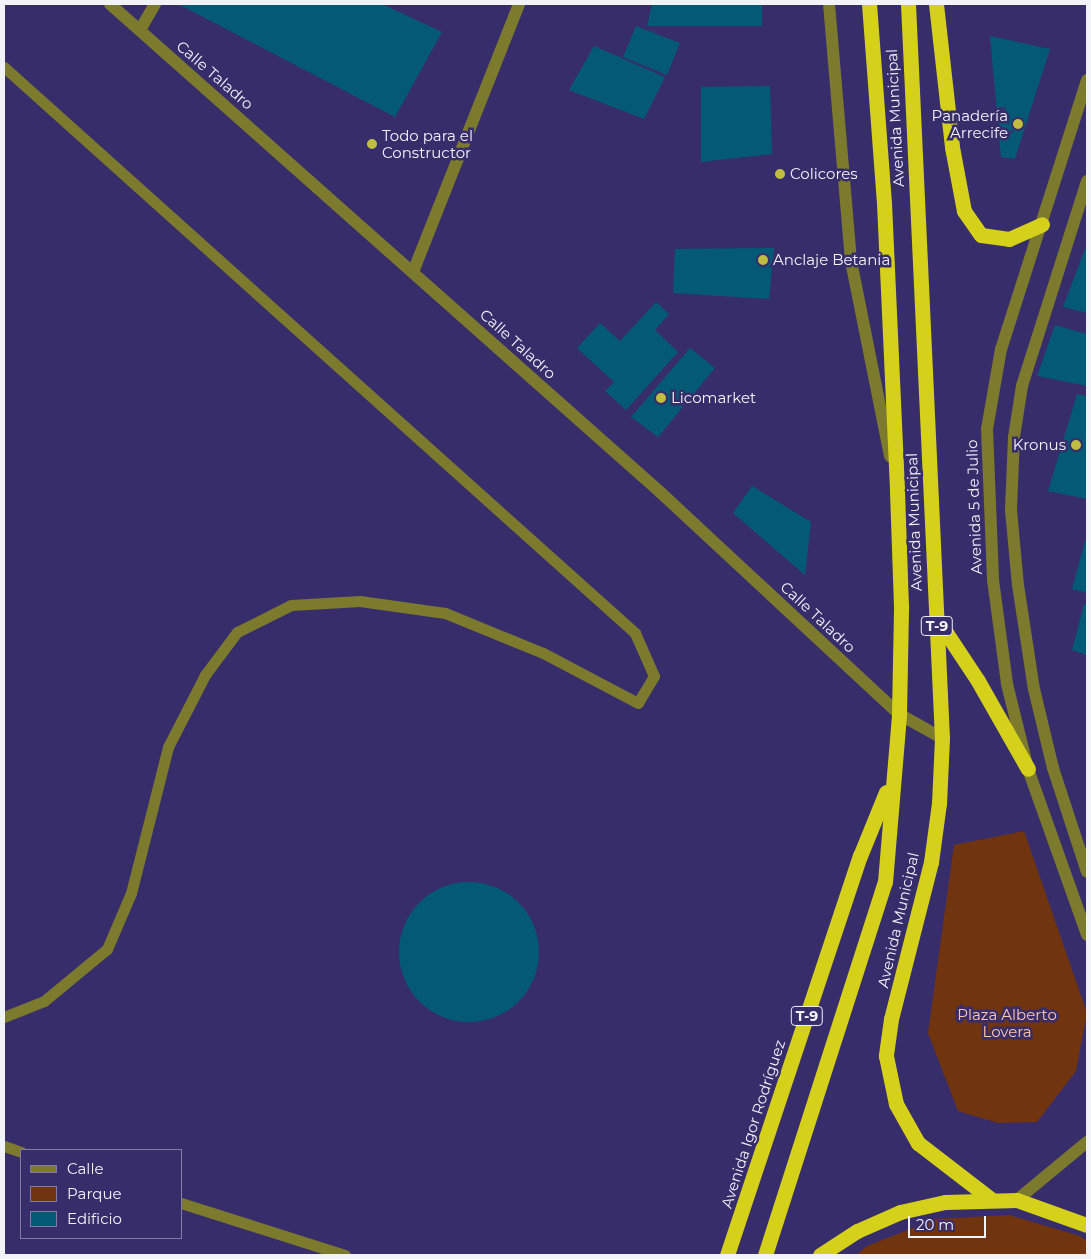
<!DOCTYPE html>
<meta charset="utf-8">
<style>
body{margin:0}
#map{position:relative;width:1091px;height:1259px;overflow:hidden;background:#382d6b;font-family:Montserrat,sans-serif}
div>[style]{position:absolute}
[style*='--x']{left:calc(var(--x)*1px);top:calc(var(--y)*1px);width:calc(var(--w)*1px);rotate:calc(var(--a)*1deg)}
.green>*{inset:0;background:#70340f}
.building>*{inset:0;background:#045975}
.round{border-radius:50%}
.lane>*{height:11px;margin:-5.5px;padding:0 5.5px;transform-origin:5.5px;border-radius:5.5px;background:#7c7a2d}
.street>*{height:12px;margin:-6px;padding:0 6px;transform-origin:6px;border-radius:6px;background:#7c7a2d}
.highway>*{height:15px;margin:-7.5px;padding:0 7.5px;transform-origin:7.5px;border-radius:7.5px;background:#d5d11a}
.dots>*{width:14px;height:14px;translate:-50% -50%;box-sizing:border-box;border:2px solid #382d6b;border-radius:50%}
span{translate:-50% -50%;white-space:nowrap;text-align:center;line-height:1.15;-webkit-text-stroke:5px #382d6b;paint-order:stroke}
.shield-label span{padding:1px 4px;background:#382d6b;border:1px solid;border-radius:4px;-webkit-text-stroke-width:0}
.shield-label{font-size:14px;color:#f2f2f9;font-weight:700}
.street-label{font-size:15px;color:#f2f2f9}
.poi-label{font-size:15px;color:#f2f2f9}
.right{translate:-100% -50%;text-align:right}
.left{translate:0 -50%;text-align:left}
.park-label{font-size:15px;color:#ffc6a9}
.frame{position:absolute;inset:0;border:5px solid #f2f2f9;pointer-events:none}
.legend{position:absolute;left:20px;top:1149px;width:162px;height:90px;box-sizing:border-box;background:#382d6b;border:1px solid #827ca4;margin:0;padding:6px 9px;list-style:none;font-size:15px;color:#f2f2f9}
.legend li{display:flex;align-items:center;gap:10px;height:25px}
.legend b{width:25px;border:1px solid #827ca4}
.scale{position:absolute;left:908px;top:1216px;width:78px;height:22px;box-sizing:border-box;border:2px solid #f2f2f9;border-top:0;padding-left:6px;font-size:15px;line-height:18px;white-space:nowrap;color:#f2f2f9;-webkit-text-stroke:4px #382d6b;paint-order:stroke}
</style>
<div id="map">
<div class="green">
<div style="clip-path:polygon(1024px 831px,1087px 1013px,1076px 1071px,1037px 1122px,998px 1123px,958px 1111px,928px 1033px,954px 845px)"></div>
<div style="clip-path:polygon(1009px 1215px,1080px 1236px,1087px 1241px,1087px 1255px,856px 1255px,867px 1246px,936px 1219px)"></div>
</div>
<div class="building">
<div style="clip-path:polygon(178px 4px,382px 4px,442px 32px,395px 117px)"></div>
<div style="clip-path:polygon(652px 4px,762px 4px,762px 26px,647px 26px)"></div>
<div style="clip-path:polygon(636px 26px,680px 43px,667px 75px,623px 57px)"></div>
<div style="clip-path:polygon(990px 36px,1050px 49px,1015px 159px,1001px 157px)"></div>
<div style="clip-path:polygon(594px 46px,665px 77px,644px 119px,569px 90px)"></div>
<div style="clip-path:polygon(770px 86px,772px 154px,701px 162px,701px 87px)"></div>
<div style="clip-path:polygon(774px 248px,769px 299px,673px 293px,675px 249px)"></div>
<div style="clip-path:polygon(1085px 249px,1087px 250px,1087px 313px,1063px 307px)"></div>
<div style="clip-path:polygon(656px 302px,669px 314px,655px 330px,678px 352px,626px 410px,605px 391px,614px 382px,577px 348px,600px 323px,620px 341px)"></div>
<div style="clip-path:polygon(1055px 325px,1087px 334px,1087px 386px,1037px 376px)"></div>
<div style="clip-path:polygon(690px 348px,715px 368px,658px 437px,631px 417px)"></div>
<div style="clip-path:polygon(1077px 394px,1087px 396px,1087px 499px,1048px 491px)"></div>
<div style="clip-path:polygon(752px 486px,811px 522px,805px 575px,733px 513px)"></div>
<div style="clip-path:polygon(1085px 541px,1087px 541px,1087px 593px,1072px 589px)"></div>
<div style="clip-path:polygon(1084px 604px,1087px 605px,1087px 655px,1072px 650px)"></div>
<div class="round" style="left:399px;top:882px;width:140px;height:140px"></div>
</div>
<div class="lane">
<div style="--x:4;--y:67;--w:848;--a:41.89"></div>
<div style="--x:635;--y:633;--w:47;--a:66.2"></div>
<div style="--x:654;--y:676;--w:31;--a:121"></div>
<div style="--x:638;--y:703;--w:107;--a:-152.2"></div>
<div style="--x:543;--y:653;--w:106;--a:-157.8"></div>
<div style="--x:445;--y:613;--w:86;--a:-172"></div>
<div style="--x:360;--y:601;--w:69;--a:176.7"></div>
<div style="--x:291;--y:605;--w:60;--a:153.4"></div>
<div style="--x:237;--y:632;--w:54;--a:126.7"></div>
<div style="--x:205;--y:675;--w:81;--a:117.2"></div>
<div style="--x:168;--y:747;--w:151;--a:104.2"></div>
<div style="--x:131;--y:893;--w:61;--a:113.2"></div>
<div style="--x:107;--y:949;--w:82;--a:140.5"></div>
<div style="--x:44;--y:1001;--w:43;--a:158.2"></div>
<div style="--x:4;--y:1146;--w:18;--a:19"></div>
<div style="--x:181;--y:1203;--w:172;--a:17.6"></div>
</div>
<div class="street">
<div style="--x:110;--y:4;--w:735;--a:41.58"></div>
<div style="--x:660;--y:492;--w:326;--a:42.9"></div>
<div style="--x:899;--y:714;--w:49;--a:29.2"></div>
<div style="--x:829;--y:4;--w:258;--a:85.1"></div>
<div style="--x:851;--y:261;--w:199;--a:78.7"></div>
<div style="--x:140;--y:30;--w:30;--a:-60"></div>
<div style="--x:1087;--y:80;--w:282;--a:107.7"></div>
<div style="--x:1001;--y:349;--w:81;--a:99.9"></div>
<div style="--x:987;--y:429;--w:151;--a:87.7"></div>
<div style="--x:993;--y:580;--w:105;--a:82.3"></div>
<div style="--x:1007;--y:684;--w:88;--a:76.1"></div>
<div style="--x:1028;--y:769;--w:176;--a:70.4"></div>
<div style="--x:1087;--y:181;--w:215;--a:107.6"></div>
<div style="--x:1022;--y:386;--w:52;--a:98.9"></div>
<div style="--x:1014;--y:437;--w:73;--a:92.4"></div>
<div style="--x:1011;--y:510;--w:75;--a:84.7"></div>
<div style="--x:1018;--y:585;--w:105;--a:81.3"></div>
<div style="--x:1034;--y:689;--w:81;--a:76.5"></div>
<div style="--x:1053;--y:768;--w:109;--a:71.9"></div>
<div style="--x:413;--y:272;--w:288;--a:-68.4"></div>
<div style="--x:1017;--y:1200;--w:91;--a:-39.6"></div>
</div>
<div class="highway">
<div style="--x:908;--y:4;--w:735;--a:87.35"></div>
<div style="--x:942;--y:738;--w:65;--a:92.6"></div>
<div style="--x:939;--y:803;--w:60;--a:97.7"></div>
<div style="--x:931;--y:862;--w:162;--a:104.3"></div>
<div style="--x:891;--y:1019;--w:37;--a:98"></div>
<div style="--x:886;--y:1056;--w:49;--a:78.2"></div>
<div style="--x:896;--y:1104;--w:45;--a:60.6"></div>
<div style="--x:918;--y:1143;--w:93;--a:37.6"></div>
<div style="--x:936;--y:4;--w:144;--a:83.6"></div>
<div style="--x:952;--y:147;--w:65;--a:79.4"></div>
<div style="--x:964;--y:211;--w:29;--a:55"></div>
<div style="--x:981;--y:235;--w:28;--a:8"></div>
<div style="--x:1009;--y:239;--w:36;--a:-24"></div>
<div style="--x:937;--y:619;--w:74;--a:56.5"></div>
<div style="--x:978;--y:681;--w:101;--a:60.4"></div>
<div style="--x:727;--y:1255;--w:421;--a:-71.6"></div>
<div style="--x:860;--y:856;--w:69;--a:-67.9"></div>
<div style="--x:765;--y:1255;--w:392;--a:-72.2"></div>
<div style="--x:885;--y:882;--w:169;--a:-85.2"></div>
<div style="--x:899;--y:714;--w:108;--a:-88.9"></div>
<div style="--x:901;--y:606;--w:117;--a:-92"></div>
<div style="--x:897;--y:489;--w:286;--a:-92.6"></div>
<div style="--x:884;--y:203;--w:200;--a:-94.3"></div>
<div style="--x:820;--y:1255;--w:44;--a:-33"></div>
<div style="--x:857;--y:1231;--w:47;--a:-23.8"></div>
<div style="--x:900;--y:1212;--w:46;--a:-12.5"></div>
<div style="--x:945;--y:1202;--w:72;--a:-1.6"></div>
<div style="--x:1017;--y:1200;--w:74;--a:19.7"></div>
</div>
<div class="dots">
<div style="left:1018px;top:124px;background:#c0be40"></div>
<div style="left:372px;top:144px;background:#c0be40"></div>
<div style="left:780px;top:174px;background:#c0be40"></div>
<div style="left:763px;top:260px;background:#c0be40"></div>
<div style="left:661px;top:398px;background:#c0be40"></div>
<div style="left:1076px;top:445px;background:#c0be40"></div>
</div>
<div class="shield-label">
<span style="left:937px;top:626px">T-9</span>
<span style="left:807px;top:1016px">T-9</span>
</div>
<div class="street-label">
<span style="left:215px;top:75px;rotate:41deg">Calle Taladro</span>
<span style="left:895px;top:118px;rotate:-93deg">Avenida Municipal</span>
<span style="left:518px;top:344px;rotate:42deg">Calle Taladro</span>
<span style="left:974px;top:507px;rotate:-92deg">Avenida 5 de Julio</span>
<span style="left:914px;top:522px;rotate:-92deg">Avenida Municipal</span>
<span style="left:818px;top:617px;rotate:43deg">Calle Taladro</span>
<span style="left:898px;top:920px;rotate:-77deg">Avenida Municipal</span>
<span style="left:753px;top:1124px;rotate:-72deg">Avenida Igor Rodríguez</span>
</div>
<div class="poi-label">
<span class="right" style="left:1008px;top:124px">Panadería<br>Arrecife</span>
<span class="left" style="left:382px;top:144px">Todo para el<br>Constructor</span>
<span class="left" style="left:790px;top:174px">Colicores</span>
<span class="left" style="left:773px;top:260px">Anclaje Betania</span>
<span class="left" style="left:671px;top:398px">Licomarket</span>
<span class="right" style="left:1066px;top:445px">Kronus</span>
</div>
<div class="park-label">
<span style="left:1007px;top:1023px">Plaza Alberto<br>Lovera</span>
</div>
<div class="frame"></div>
<ul class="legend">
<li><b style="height:6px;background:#7c7a2d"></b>Calle</li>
<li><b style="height:14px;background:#70340f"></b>Parque</li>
<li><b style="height:14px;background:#045975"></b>Edificio</li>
</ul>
<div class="scale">20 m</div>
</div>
